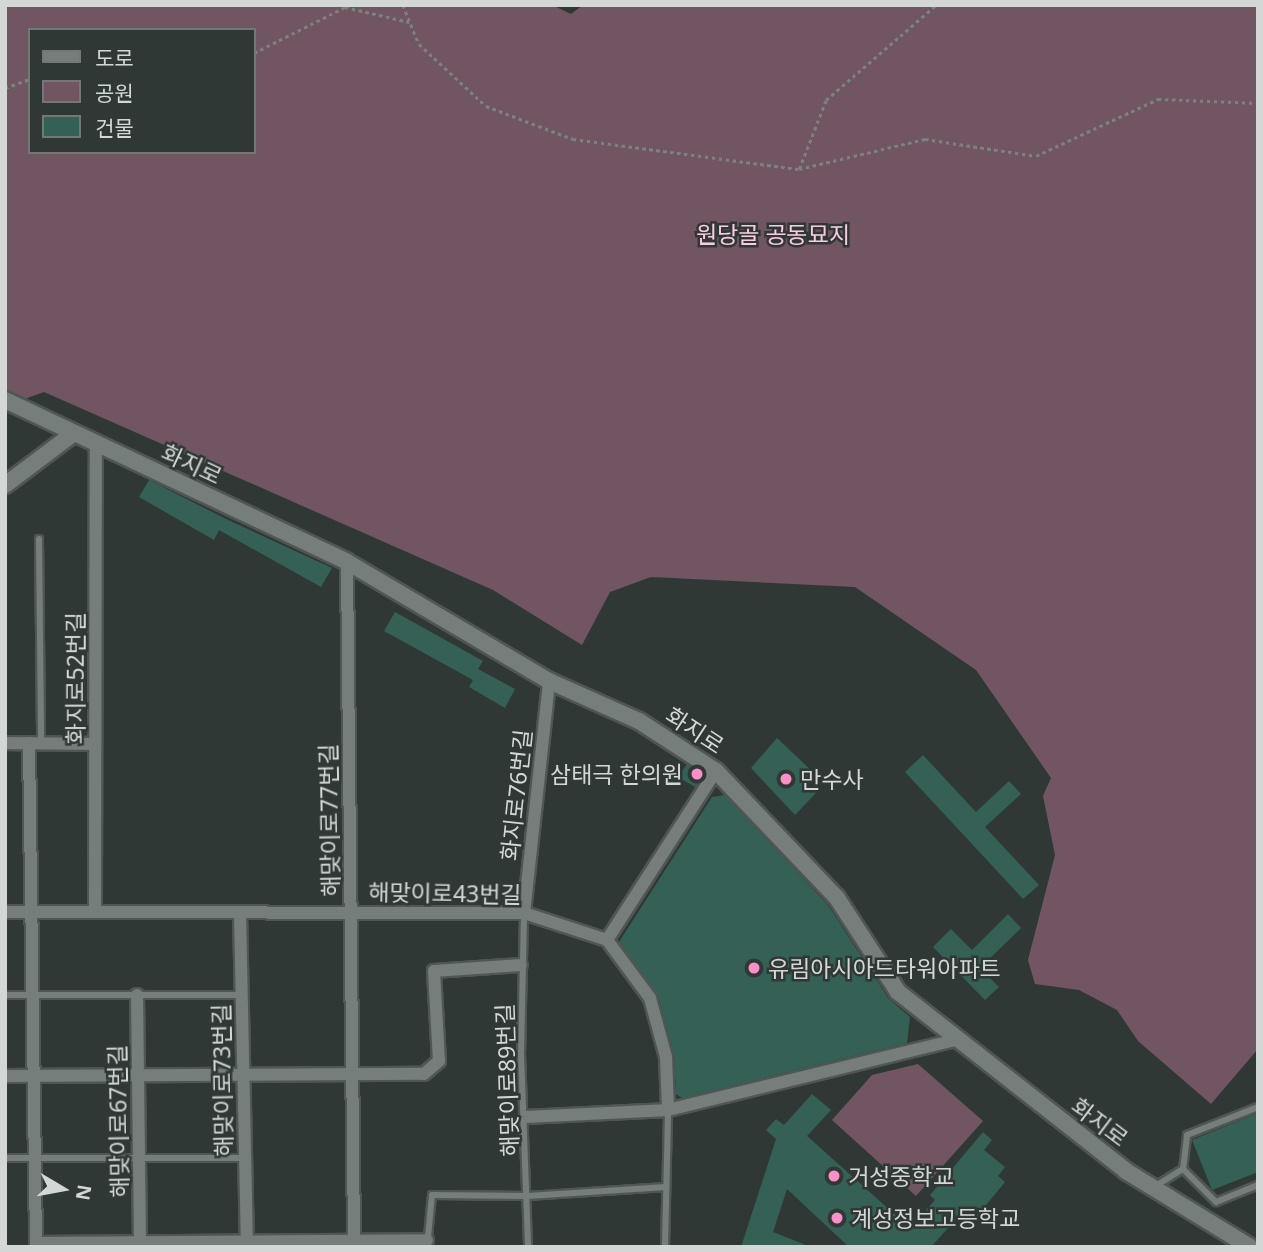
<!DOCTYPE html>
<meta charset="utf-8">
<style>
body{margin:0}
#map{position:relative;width:1263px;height:1252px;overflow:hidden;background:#303835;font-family:"Noto Sans","Noto Sans KR",sans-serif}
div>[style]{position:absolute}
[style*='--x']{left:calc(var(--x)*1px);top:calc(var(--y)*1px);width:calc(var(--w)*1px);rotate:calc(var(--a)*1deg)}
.green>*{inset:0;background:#715563}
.building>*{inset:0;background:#356055}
.path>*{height:2.5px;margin-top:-1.25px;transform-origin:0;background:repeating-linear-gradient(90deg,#7b827f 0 3.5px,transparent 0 7px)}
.roads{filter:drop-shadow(2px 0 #505654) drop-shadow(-2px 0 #505654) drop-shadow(0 2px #505654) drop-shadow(0 -2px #505654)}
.service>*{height:6px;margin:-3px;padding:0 3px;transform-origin:3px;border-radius:3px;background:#757e7b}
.minor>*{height:12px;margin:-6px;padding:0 6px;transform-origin:6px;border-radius:6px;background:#757e7b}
.tertiary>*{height:16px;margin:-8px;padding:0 8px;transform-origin:8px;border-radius:8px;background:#757e7b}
.dots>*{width:19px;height:19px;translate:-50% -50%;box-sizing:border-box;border:4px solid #303835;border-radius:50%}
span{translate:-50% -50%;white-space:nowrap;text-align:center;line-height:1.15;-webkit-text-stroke:5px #303835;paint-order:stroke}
.park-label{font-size:23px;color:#fccae4}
.street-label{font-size:23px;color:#d3d8d6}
.poi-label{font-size:23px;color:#d3d8d6}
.right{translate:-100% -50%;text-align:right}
.left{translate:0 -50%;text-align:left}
.frame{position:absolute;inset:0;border:7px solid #d3d8d6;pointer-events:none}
.legend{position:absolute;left:28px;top:28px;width:228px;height:126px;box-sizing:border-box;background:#303835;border:2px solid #717875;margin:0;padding:9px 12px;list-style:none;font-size:21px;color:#d3d8d6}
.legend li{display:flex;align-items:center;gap:14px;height:35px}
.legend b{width:35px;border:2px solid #717875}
.north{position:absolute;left:28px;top:1154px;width:70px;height:70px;-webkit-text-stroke:5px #303835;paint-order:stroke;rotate:100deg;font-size:19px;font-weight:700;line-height:28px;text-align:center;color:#d3d8d6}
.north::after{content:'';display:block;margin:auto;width:24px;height:32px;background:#d3d8d6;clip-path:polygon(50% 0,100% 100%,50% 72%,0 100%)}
</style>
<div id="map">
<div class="green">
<div style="clip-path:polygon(evenodd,5px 5px,552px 5px,571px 14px,583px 5px,1258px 5px,1258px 1049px,1211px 1104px,1138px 1041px,1117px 1010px,1079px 990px,1035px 984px,1028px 960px,1055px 855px,1043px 796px,1051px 778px,976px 670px,855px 587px,651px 577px,610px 592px,582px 645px,493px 590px,44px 392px,5px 406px,5px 5px,30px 30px,254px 30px,254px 152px,30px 152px,30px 30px)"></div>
<div style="clip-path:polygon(918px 1064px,983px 1121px,916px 1196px,832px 1120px,872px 1075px)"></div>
</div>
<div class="building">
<div style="clip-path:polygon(149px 480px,226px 519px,332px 568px,321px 587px,219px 530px,214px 540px,139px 497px)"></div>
<div style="clip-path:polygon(395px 612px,483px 661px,478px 669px,515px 689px,505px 708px,469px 687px,473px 680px,384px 631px)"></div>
<div style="clip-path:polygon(777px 738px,815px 774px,806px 783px,816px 793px,795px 815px,751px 768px)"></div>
<div style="clip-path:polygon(923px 755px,976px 812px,1009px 781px,1021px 794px,985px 827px,1039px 885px,1023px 899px,905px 772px)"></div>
<div style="clip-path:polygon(687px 764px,703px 775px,695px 787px,678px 777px)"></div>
<div style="clip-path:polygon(725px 795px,828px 905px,889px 999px,910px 1017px,907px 1043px,682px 1098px,676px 1094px,674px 1055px,658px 995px,619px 942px,712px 797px)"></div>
<div style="clip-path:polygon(1008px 914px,1021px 928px,980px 968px,999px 987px,985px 1000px,933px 947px,951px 929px,972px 950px)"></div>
<div style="clip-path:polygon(812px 1094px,831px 1110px,807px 1136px,910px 1228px,935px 1200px,930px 1195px,983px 1132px,992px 1140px,984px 1150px,1005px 1167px,998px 1176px,1005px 1182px,968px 1227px,957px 1218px,931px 1247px,849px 1247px,787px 1189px,773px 1232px,811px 1247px,741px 1247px,776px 1139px,766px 1130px,776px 1119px,784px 1125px)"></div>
<div style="clip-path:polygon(1258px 1113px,1258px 1172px,1212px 1190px,1192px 1140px)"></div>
</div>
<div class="path">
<div style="--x:403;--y:5;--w:42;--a:67.7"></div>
<div style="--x:419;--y:44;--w:91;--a:42.8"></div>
<div style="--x:486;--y:106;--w:93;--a:20.8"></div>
<div style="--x:573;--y:139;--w:228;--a:7.6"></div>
<div style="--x:799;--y:169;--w:130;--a:-13.4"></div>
<div style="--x:925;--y:139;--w:112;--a:8.7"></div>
<div style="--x:1036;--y:156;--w:135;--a:-25"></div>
<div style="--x:1158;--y:99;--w:100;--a:2.3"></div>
<div style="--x:254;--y:53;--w:102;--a:-26.8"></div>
<div style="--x:345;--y:7;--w:66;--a:13.2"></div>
<div style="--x:5;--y:88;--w:27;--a:-20"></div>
<div style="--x:799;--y:169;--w:74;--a:-68.6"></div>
<div style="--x:826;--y:100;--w:145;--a:-40.8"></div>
<div style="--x:1258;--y:749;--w:1;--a:90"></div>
</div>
<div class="roads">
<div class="service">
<div style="--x:39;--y:539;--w:204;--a:89.4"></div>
<div style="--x:524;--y:913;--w:140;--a:91.2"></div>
<div style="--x:521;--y:1053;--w:194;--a:87.9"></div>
<div style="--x:5;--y:995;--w:237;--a:0"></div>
<div style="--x:5;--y:1158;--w:240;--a:0"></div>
<div style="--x:1183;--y:1169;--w:34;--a:-83"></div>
<div style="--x:1187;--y:1135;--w:76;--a:-21.5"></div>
<div style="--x:1183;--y:1169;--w:47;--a:45"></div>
<div style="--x:1216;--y:1202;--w:45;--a:-22"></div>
<div style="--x:1154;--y:1187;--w:34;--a:-32"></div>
<div style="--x:427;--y:1247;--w:52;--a:-84.5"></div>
<div style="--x:432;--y:1195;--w:96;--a:0.6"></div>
<div style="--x:528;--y:1196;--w:138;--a:-3.7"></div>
<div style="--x:665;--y:1247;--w:137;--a:-88.7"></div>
</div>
<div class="minor">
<div style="--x:347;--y:562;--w:685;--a:89.41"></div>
<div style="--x:5;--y:743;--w:90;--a:0.6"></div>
<div style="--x:29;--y:743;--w:504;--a:89.2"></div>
<div style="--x:5;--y:912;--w:519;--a:0.11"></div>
<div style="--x:524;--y:913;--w:87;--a:18"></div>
<div style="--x:607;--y:940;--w:72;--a:53.4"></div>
<div style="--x:650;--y:998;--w:61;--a:74.8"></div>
<div style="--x:666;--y:1057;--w:53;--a:87.8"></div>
<div style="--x:668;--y:1110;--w:296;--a:-13.7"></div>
<div style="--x:95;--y:912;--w:468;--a:-89.9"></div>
<div style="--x:240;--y:913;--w:334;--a:88.8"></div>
<div style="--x:524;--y:913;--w:233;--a:-83.8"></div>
<div style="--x:607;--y:940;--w:201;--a:-57.2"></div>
<div style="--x:137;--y:995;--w:252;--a:89.3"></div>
<div style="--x:5;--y:1076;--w:419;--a:-0.3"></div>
<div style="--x:424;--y:1074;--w:20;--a:-41"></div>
<div style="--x:439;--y:1061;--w:90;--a:-93.2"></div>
<div style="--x:434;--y:971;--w:87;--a:-3.9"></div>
<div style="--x:526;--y:1117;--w:142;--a:-2.8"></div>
<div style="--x:36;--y:1243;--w:391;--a:-0.4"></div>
</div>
<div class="tertiary">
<div style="--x:5;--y:400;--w:378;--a:25.3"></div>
<div style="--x:347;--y:562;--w:234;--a:30.5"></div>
<div style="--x:549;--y:681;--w:98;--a:24"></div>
<div style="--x:639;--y:721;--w:92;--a:33"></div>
<div style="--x:716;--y:771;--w:175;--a:46.4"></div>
<div style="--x:837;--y:898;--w:112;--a:57"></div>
<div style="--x:898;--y:992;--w:290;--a:38.1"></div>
<div style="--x:1126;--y:1171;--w:145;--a:31.5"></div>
<div style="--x:5;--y:485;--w:86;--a:-37"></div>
</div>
</div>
<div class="dots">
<div style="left:697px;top:774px;background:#f990ca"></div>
<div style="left:786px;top:779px;background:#f990ca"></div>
<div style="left:754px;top:968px;background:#f990ca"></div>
<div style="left:834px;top:1176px;background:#f990ca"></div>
<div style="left:837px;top:1218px;background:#f990ca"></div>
</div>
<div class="park-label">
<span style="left:773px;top:234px">원당골 공동묘지</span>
</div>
<div class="street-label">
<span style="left:192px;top:464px;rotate:25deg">화지로</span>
<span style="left:75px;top:678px;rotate:-90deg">화지로52번길</span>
<span style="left:695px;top:730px;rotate:33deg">화지로</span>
<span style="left:516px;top:795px;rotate:-84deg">화지로76번길</span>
<span style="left:329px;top:820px;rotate:-91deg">해맞이로77번길</span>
<span style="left:445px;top:893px;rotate:1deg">해맞이로43번길</span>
<span style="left:222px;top:1080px;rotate:-91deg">해맞이로73번길</span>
<span style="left:507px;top:1080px;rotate:-92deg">해맞이로89번길</span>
<span style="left:118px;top:1121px;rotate:-91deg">해맞이로67번길</span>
<span style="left:1100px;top:1122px;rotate:37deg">화지로</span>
</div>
<div class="poi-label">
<span class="right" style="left:683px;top:774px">삼태극 한의원</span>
<span class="left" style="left:800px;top:779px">만수사</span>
<span class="left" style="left:768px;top:968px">유림아시아드타워아파트</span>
<span class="left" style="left:848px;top:1176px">거성중학교</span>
<span class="left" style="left:851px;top:1218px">계성정보고등학교</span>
</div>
<div class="frame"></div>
<ul class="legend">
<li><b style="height:9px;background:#757e7b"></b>도로</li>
<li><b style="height:19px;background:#715563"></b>공원</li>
<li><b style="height:19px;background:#356055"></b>건물</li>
</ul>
<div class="north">N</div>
</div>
